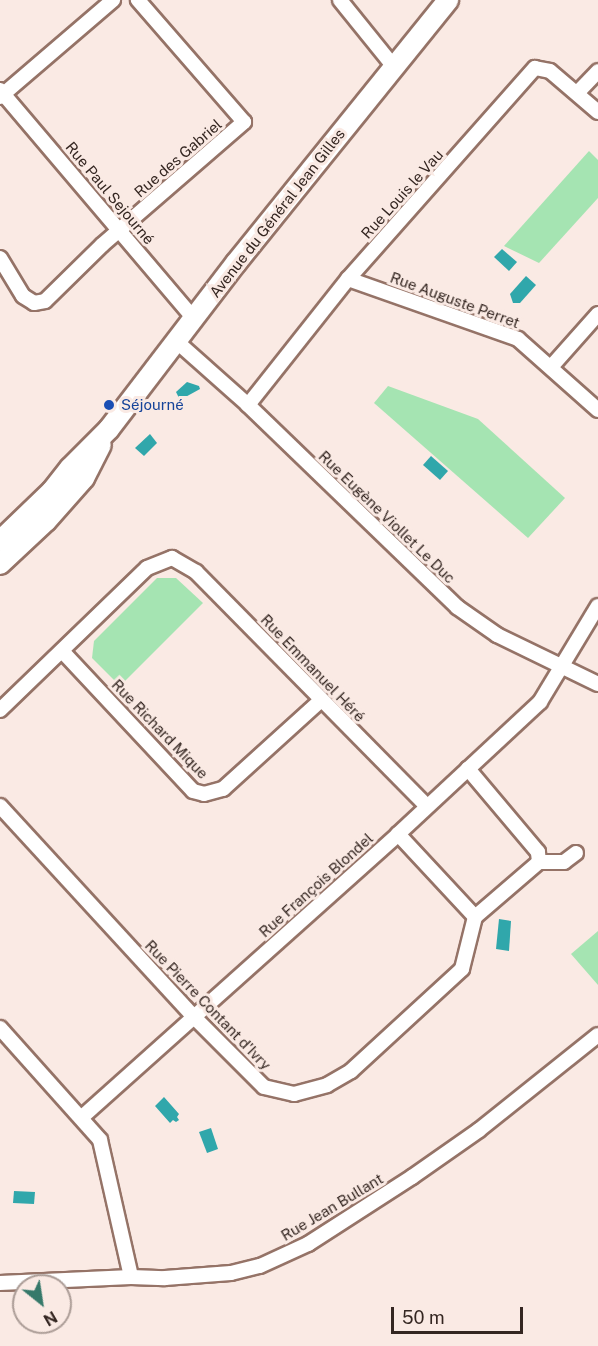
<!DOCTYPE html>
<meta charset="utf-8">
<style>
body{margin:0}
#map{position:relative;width:598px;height:1346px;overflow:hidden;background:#faeae4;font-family:"Public Sans",sans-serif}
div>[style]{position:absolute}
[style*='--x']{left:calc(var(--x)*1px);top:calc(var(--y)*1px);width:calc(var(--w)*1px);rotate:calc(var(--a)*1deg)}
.green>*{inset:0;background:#a5e4b2}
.water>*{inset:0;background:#30a7ab}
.roads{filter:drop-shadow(2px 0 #957367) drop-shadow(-2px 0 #957367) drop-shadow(0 2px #957367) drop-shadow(0 -2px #957367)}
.minor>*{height:14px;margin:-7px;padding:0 7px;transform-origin:7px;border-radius:7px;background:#fff}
.secondary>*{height:20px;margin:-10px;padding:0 10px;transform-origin:10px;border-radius:10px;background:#fff}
.dots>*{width:16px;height:16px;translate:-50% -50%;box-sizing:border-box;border:3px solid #faeae4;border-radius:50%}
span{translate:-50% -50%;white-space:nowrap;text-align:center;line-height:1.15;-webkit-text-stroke:6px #faeae4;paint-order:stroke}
.street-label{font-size:15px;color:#342621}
.transit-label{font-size:15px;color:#164399}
.left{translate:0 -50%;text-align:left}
.north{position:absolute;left:12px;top:1274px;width:60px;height:60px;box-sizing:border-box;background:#faeae4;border:2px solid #ab9c96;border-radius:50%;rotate:150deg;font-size:16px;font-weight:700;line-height:24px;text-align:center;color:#342621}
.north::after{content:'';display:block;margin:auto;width:21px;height:27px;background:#36796a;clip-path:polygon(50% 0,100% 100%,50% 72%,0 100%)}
.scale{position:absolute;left:391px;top:1307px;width:132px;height:27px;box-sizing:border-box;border:3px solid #342621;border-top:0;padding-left:8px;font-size:18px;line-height:21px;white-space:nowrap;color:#342621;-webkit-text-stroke:4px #faeae4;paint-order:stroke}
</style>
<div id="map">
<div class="green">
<div style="clip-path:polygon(589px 151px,598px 160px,598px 198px,539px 263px,504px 246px)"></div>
<div style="clip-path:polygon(388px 386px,478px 419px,565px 498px,528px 538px,374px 403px)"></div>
<div style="clip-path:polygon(157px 578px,176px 578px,203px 603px,120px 686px,92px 658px,94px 641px)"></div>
<div style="clip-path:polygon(598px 931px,598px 985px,571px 954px)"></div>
</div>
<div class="water">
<div style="clip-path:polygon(502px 249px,517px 262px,509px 271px,494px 257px)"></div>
<div style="clip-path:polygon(526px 276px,536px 285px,520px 303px,513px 303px,510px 294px)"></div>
<div style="clip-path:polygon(187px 382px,199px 386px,200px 389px,180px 400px,176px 392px)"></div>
<div style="clip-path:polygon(150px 434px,157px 443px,144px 456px,135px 448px)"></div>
<div style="clip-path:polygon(431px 456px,448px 471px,440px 480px,423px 465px)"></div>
<div style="clip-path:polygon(499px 919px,511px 921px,509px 951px,496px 949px)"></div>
<div style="clip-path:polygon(164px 1097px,179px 1114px,177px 1117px,179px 1120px,176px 1122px,173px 1120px,170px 1123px,155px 1106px)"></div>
<div style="clip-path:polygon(211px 1128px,218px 1149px,207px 1153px,199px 1132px)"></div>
<div style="clip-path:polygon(14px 1191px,35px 1192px,34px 1204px,13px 1203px)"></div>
</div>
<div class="roads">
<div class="minor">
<div style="--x:340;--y:0;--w:86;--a:51.1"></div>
<div style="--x:0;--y:90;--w:300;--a:49.7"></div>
<div style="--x:578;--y:92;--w:29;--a:-46"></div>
<div style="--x:0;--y:97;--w:149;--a:-40.6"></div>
<div style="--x:0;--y:258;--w:44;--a:58.8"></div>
<div style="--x:23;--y:296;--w:13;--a:32"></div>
<div style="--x:34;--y:303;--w:11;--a:-10"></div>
<div style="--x:45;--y:301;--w:80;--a:-44.5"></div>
<div style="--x:102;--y:245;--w:188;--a:-40.9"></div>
<div style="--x:244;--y:122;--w:162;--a:-131"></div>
<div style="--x:348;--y:279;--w:180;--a:19.4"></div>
<div style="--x:518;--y:339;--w:107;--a:41.6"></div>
<div style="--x:176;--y:341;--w:96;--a:41.6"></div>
<div style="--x:248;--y:405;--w:291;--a:44"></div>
<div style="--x:457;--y:607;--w:49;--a:35"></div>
<div style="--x:497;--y:635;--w:112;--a:25.9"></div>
<div style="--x:551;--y:367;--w:71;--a:-48.4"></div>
<div style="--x:248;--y:405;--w:161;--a:-51.6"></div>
<div style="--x:348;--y:279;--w:282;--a:-48.5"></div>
<div style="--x:535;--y:68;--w:15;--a:11"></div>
<div style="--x:550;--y:71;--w:63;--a:40.5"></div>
<div style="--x:63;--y:652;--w:190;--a:46.9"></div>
<div style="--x:193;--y:791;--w:11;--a:15"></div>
<div style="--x:204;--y:794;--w:20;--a:-15"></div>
<div style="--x:223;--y:789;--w:132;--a:-42.2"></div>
<div style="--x:0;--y:710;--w:204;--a:-44"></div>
<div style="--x:147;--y:568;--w:27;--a:-22"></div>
<div style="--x:172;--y:558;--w:28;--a:30"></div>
<div style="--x:196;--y:572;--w:329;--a:45.4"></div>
<div style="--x:0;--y:806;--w:285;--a:47.4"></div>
<div style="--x:193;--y:1016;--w:100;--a:45"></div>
<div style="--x:264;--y:1087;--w:31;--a:13"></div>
<div style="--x:294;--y:1094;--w:34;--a:-15"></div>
<div style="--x:327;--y:1085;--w:28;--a:-30"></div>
<div style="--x:351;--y:1071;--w:151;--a:-42.6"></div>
<div style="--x:462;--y:969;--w:54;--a:-76"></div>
<div style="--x:398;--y:834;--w:113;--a:47.1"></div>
<div style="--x:475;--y:917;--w:84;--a:-40.7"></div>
<div style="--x:539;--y:862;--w:10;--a:-96"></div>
<div style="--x:538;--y:852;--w:109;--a:-130.1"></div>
<div style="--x:539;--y:862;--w:25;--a:0"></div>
<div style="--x:564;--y:862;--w:15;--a:-37"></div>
<div style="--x:0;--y:1028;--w:150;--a:48.2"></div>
<div style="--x:100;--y:1140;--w:140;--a:77.2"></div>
<div style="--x:82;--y:1117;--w:424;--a:-41.8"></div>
<div style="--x:398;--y:834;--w:194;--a:-42.9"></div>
<div style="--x:540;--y:702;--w:112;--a:-58.9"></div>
<div style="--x:0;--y:1283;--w:131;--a:-2.6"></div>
<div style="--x:131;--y:1277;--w:34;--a:2"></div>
<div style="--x:165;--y:1278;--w:66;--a:-4.3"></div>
<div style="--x:231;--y:1273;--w:30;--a:-14"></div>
<div style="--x:260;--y:1266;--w:53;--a:-24.6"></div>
<div style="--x:308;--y:1244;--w:124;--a:-32.8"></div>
<div style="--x:412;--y:1177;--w:82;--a:-35"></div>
<div style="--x:479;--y:1130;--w:152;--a:-38.6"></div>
</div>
<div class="secondary">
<div style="--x:0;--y:541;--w:72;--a:-43.9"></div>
<div style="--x:52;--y:491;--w:29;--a:-52"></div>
<div style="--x:70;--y:468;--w:55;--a:-45"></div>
<div style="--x:109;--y:429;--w:209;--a:-52.6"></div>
<div style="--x:236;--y:263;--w:338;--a:-51.1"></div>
<div style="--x:0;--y:564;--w:63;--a:-43.1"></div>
<div style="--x:46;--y:521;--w:57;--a:-48.5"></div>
<div style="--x:84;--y:478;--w:37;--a:-63"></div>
</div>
</div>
<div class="dots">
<div style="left:109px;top:405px;background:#1a4fb4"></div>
</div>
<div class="street-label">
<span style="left:178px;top:158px;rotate:-41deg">Rue des Gabriel</span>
<span style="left:110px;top:193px;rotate:50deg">Rue Paul Sejourné</span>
<span style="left:402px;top:194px;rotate:-48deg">Rue Louis le Vau</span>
<span style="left:277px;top:213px;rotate:-52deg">Avenue du Général Jean Gilles</span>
<span style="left:455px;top:300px;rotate:20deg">Rue Auguste Perret</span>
<span style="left:387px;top:517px;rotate:44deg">Rue Eugène Viollet Le Duc</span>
<span style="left:313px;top:668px;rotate:46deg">Rue Emmanuel Héré</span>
<span style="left:160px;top:729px;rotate:46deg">Rue Richard Mique</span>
<span style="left:316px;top:885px;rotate:-42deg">Rue François Blondel</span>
<span style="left:208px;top:1005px;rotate:46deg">Rue Pierre Contant d'Ivry</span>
<span style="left:332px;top:1207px;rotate:-31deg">Rue Jean Bullant</span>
</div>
<div class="transit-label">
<span class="left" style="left:121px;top:405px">Séjourné</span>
</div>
<div class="north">N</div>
<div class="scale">50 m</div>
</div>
